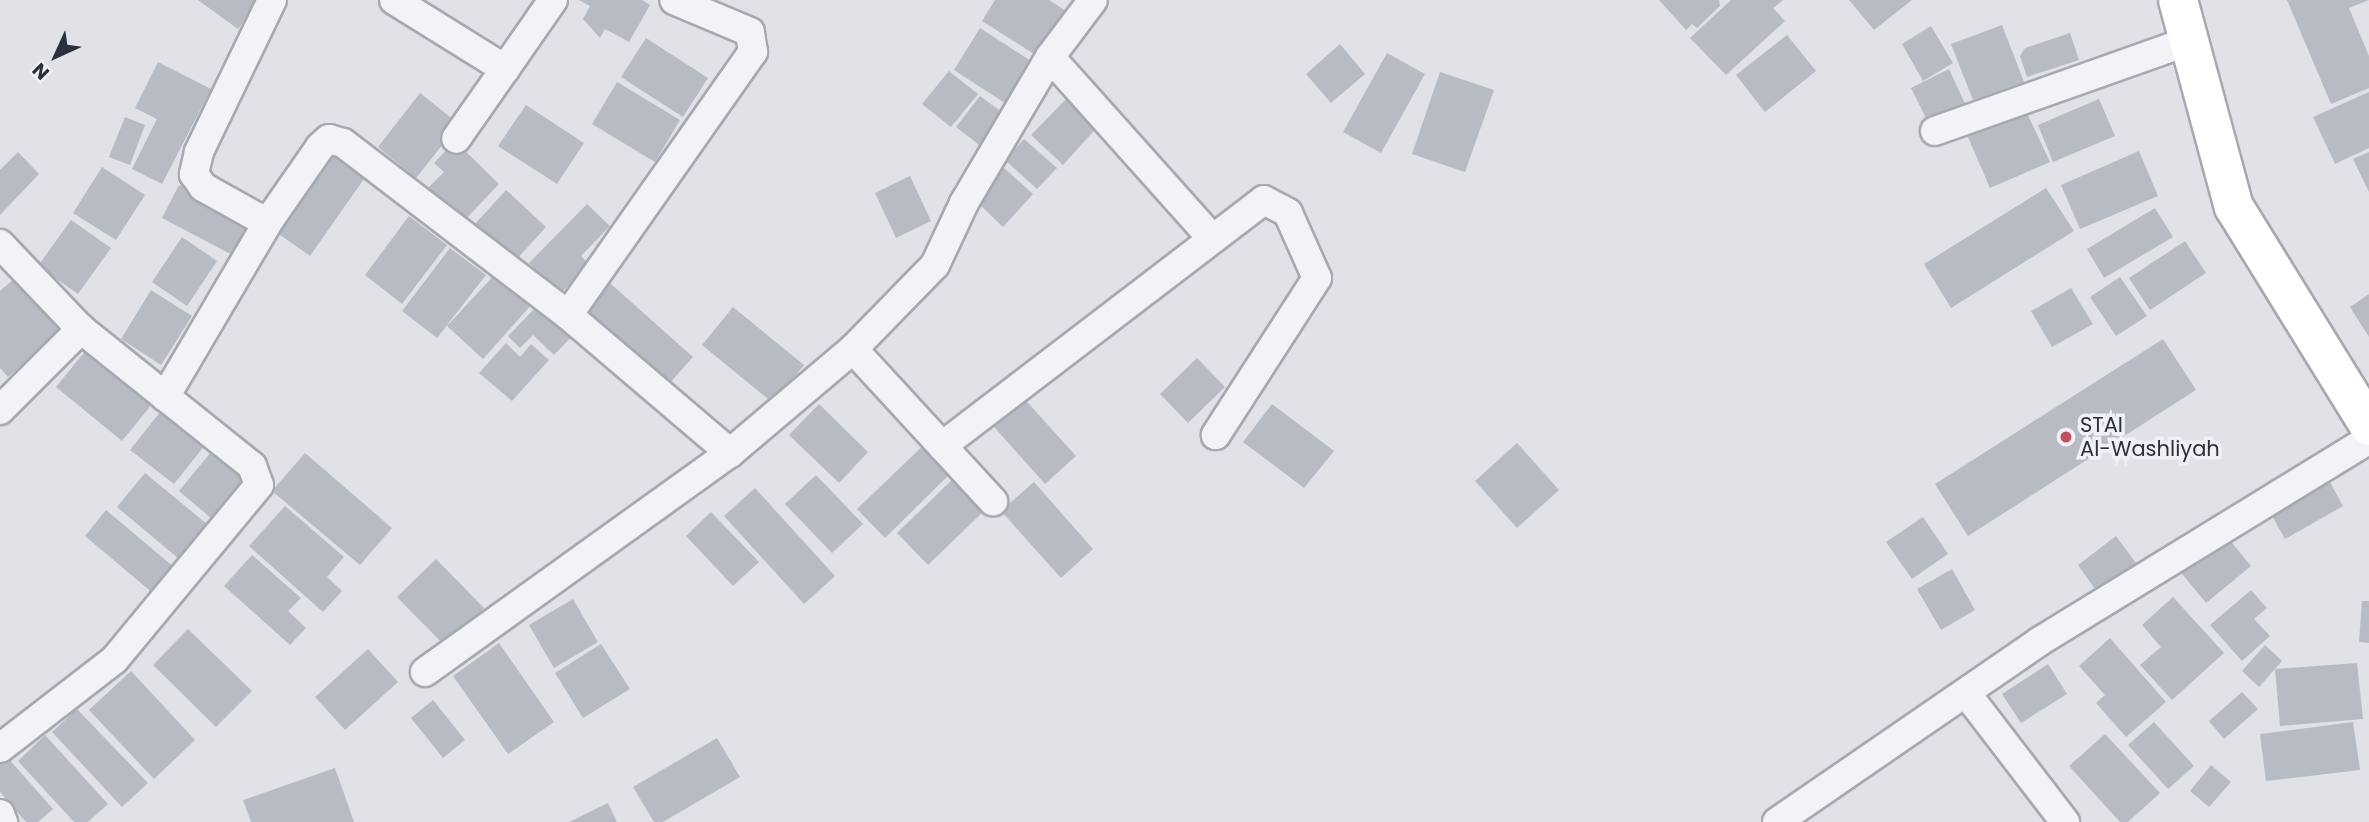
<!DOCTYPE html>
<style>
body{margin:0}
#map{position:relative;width:2369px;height:822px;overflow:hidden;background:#e0e2e7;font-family:Poppins,sans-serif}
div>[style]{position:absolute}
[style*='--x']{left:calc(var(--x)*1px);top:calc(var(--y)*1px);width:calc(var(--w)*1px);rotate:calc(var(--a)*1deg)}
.building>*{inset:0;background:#b7bbc4}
.roads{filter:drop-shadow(2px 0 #a6a9b1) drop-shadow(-2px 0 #a6a9b1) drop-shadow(0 2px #a6a9b1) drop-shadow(0 -2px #a6a9b1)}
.street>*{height:28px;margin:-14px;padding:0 14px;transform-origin:14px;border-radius:14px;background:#f2f3f6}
.secondary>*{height:38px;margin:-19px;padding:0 19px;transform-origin:19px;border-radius:19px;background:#fff}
.dots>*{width:19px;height:19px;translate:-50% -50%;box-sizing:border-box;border:4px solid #eff1f5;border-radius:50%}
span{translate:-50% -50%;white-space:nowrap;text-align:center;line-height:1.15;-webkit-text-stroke:7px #eff1f5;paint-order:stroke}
.poi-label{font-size:21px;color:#2a303d}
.left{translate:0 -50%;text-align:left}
.north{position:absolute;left:21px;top:21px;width:70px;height:70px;-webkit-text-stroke:5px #eff1f5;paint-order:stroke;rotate:225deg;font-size:19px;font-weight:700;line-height:28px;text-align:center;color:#2a303d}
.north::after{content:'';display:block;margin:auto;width:24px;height:32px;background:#2a303d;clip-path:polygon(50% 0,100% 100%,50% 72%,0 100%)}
</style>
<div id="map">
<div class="building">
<div style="clip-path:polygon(198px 0,259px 0,238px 29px)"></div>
<div style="clip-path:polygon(579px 0,642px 0,650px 5px,629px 42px,605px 29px,600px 38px,583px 19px,590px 6px)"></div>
<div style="clip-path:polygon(995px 0,1049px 0,1074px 16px,1045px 61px,982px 21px)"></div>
<div style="clip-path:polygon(1659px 0,1719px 0,1720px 6px,1697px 28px,1692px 24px,1686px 30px)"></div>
<div style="clip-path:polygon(1731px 0,1783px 0,1773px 8px,1785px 21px,1726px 75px,1690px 38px)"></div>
<div style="clip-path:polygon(1849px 0,1912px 0,1874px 30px)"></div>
<div style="clip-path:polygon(2287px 0,2369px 0,2349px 8px,2369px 56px,2369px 88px,2331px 104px)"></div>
<div style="clip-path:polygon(2002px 25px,2024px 82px,1973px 100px,1951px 44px)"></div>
<div style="clip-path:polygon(1931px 26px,1953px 63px,1923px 81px,1902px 44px)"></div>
<div style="clip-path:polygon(980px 28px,1037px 65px,1011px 107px,954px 70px)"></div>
<div style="clip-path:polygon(2070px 33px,2079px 60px,2027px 77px,2020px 56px,2025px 48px)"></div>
<div style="clip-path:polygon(1787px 35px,1816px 71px,1765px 112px,1736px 75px)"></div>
<div style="clip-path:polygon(646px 38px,708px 78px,683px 117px,621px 77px)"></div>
<div style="clip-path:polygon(1340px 44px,1365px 74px,1331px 103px,1306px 74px)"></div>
<div style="clip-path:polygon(1387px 53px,1425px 74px,1381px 153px,1343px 132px)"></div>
<div style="clip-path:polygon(158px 62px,211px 89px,162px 184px,132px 169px,157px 119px,135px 108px)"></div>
<div style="clip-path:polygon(1949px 69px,1966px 106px,1929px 124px,1911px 88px)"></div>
<div style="clip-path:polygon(949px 71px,978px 94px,951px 127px,922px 104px)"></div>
<div style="clip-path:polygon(1440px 72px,1494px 90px,1465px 172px,1412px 154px)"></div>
<div style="clip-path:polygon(617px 82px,680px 120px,655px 162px,592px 124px)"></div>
<div style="clip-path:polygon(2369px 92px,2369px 148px,2335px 164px,2313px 117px)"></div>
<div style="clip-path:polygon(420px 93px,459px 124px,416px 178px,378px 147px)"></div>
<div style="clip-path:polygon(1071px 94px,1101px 123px,1063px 165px,1031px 135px)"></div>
<div style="clip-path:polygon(980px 96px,1007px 116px,983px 148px,956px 127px)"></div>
<div style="clip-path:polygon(2099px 99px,2115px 136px,2053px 162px,2038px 125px)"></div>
<div style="clip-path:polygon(526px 105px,584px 143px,557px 184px,498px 146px)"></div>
<div style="clip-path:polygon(2026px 111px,2050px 162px,1990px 188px,1968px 137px)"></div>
<div style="clip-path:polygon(125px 117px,145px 125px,130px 165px,109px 157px)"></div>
<div style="clip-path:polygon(1024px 139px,1057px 168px,1037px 189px,1005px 160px)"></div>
<div style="clip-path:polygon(455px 141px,499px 184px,463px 222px,428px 188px,444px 172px,434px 163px)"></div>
<div style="clip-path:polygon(329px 150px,366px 176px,310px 256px,273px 230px)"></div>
<div style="clip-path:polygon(2139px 151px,2158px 196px,2080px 229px,2061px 185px)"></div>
<div style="clip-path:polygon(18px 152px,39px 174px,0 215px,0 170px)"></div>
<div style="clip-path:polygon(2369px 152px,2369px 192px,2353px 159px)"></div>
<div style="clip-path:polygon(102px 167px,145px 195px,116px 240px,73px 213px)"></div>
<div style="clip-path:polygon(1004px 168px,1033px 194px,1003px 227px,975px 200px)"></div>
<div style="clip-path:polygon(910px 176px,931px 221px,896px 238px,875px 193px)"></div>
<div style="clip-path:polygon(179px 185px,259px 227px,242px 260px,162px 218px)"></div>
<div style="clip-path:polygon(2046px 188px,2074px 231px,1951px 308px,1924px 264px)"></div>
<div style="clip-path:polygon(506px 190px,546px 227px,515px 261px,475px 224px)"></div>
<div style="clip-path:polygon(587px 204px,610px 226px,581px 256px,589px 264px,560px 294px,529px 263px)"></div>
<div style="clip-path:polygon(2155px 208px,2173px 237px,2104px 278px,2087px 249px)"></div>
<div style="clip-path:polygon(409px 216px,447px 245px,402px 304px,365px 275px)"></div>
<div style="clip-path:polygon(71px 220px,111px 248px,78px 294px,38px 266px)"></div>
<div style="clip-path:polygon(182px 237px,217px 261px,187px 306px,152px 282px)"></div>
<div style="clip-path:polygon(2185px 241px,2206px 273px,2150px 310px,2129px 278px)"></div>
<div style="clip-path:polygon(450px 248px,486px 275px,437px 338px,402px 311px)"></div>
<div style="clip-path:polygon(497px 272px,532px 304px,483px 359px,447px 326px)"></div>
<div style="clip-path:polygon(602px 276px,693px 357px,667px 386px,576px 305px)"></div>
<div style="clip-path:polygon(2120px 277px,2147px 316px,2116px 336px,2090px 297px)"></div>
<div style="clip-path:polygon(15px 278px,61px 330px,8px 377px,0 368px,0 291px)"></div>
<div style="clip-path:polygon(2071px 288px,2093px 324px,2052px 347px,2031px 311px)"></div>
<div style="clip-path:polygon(151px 290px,192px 316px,161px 365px,121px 339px)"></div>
<div style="clip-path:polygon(2369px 294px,2369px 337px,2350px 307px)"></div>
<div style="clip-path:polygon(542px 301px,575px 333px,554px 355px,533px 335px,520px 348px,508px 336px)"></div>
<div style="clip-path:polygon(733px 307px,804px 365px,773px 403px,702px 345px)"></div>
<div style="clip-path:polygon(2163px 339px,2196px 390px,1968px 536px,1935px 484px)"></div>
<div style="clip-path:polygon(506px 343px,520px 357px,531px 344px,549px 360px,512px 401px,479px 373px)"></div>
<div style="clip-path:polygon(87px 349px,153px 403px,122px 441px,56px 387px)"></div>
<div style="clip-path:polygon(1197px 358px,1225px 387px,1188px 423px,1160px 394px)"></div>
<div style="clip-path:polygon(1018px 392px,1076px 456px,1045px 484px,987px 419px)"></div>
<div style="clip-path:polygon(819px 404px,868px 452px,839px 483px,789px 435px)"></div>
<div style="clip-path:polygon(1272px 404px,1334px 451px,1304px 488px,1243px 442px)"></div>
<div style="clip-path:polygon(161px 411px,205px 445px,174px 484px,130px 450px)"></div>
<div style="clip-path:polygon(929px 440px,956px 468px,885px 538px,857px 509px)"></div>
<div style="clip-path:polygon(1517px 443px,1559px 490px,1517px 528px,1475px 481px)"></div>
<div style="clip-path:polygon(211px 452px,243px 480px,211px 518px,179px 491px)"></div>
<div style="clip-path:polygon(305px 453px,392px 528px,360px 565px,272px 491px)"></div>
<div style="clip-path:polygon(145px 473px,207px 524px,179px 559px,117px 507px)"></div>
<div style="clip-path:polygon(2325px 473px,2343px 506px,2285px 539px,2266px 505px)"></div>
<div style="clip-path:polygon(816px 475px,863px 524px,832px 553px,785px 504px)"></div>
<div style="clip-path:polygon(954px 478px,985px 510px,928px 565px,897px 533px)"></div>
<div style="clip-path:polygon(1034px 482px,1093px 549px,1061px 578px,1001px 511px)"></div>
<div style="clip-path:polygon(755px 488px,835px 576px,804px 604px,724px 516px)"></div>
<div style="clip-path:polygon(285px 506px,344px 557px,327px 577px,342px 591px,323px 612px,249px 546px)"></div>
<div style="clip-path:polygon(106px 510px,175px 568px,154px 594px,85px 536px)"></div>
<div style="clip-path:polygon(711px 512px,759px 562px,733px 586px,686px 536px)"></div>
<div style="clip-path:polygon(1923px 517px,1948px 554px,1912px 579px,1886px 542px)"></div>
<div style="clip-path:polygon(2223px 532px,2251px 566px,2206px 603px,2178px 569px)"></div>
<div style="clip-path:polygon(2116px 536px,2136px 563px,2097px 592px,2078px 565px)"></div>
<div style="clip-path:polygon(252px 555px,301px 598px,288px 611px,306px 628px,290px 645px,224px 586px)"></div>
<div style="clip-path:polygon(436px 559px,484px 608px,445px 646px,397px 597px)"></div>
<div style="clip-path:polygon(1952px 569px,1975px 610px,1941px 630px,1917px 589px)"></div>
<div style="clip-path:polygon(2251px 590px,2267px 608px,2254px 619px,2270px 636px,2242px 661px,2210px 625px)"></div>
<div style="clip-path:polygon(2173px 597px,2224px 653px,2172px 700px,2140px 665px,2161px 647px,2142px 625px)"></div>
<div style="clip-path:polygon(573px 599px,598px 642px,554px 668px,529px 625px)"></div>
<div style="clip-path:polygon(2362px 601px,2369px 601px,2369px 643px,2359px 642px)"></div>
<div style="clip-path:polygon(188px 629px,252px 691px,216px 727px,153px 665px)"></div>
<div style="clip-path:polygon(2110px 638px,2166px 702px,2126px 737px,2096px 703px,2105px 695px,2079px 666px)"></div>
<div style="clip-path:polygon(499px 643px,554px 722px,508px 754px,453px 676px)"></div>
<div style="clip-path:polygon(601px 644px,630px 689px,583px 718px,555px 673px)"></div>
<div style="clip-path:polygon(2265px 645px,2282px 661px,2259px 687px,2242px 671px)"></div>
<div style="clip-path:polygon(368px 649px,398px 682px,345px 730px,315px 697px)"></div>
<div style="clip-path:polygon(2357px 663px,2363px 719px,2280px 726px,2275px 669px)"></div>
<div style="clip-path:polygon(2048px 664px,2067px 694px,2021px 723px,2002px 694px)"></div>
<div style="clip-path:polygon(131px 671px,195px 740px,154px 779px,89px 710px)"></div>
<div style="clip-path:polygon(2242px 692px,2258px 709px,2224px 739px,2209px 721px)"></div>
<div style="clip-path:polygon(433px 700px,465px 740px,443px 758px,411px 718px)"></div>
<div style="clip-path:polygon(77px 709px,148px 783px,122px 807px,52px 732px)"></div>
<div style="clip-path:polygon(2154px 722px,2194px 766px,2168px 789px,2128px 745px)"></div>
<div style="clip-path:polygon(2353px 722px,2360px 770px,2266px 781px,2260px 734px)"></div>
<div style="clip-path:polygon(2105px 734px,2160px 793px,2128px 822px,2120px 822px,2069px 766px)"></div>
<div style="clip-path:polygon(45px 735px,108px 804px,88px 822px,74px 822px,18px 761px)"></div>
<div style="clip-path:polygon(717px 738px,740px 777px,663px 822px,654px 822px,633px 787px)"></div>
<div style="clip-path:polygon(7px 757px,53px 809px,38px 822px,26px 822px,0 792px,0 763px)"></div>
<div style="clip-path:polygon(2211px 765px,2231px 782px,2209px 807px,2190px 791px)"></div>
<div style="clip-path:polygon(335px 768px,354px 822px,251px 822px,243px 800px)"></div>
<div style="clip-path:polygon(608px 803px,617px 822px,569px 822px)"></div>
</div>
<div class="roads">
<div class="street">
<div style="--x:272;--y:0;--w:169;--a:115.7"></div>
<div style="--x:199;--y:152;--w:23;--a:103"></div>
<div style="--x:194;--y:174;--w:16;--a:55"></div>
<div style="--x:203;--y:187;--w:62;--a:29.1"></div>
<div style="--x:257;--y:217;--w:13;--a:9"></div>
<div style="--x:270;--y:219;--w:88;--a:-55.2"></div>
<div style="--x:320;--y:147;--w:12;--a:-42"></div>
<div style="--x:329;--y:139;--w:15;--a:16"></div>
<div style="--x:343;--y:143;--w:283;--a:37.4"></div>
<div style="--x:568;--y:315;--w:213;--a:40.4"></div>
<div style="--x:394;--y:0;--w:131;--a:31.9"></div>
<div style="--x:505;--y:69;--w:85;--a:125"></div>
<div style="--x:1050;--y:57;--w:241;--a:48.2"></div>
<div style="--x:505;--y:69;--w:84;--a:-55.2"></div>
<div style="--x:1935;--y:131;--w:269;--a:-19.5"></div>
<div style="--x:0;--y:244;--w:117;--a:46.4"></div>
<div style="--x:81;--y:329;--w:219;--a:38.7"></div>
<div style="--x:252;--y:466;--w:20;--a:70"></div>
<div style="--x:259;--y:485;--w:227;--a:129.6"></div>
<div style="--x:114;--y:660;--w:144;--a:142.3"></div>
<div style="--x:568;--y:315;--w:322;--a:-54.9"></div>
<div style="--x:753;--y:52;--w:20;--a:-99"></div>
<div style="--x:750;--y:32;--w:82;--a:-157.2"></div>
<div style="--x:853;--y:349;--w:207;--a:47.4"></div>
<div style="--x:165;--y:397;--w:207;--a:-59.5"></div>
<div style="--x:0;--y:410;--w:115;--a:-45"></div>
<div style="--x:942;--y:446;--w:405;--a:-37.4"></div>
<div style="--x:1264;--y:200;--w:27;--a:28"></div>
<div style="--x:1288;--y:213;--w:71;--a:66"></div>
<div style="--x:1317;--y:278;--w:187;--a:122.8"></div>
<div style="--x:425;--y:672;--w:375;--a:-35.7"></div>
<div style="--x:730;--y:453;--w:161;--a:-40.2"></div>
<div style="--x:853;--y:349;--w:117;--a:-45.7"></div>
<div style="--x:935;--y:265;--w:68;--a:-64.9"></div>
<div style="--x:964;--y:203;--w:169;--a:-59.5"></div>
<div style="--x:1050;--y:57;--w:71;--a:-53"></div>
<div style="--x:1966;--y:693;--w:163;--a:52.5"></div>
<div style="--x:0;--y:814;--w:9;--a:69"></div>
<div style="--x:1777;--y:822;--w:319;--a:-34.5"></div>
<div style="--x:2040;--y:641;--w:386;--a:-31.5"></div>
</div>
<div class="secondary">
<div style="--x:2178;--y:0;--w:214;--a:74.9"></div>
<div style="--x:2234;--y:207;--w:257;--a:58.3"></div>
</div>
</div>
<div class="dots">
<div style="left:2066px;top:437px;background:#c24f5b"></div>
</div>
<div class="poi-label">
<span class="left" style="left:2080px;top:437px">STAI<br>Al-Washliyah</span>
</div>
<div class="north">N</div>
</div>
